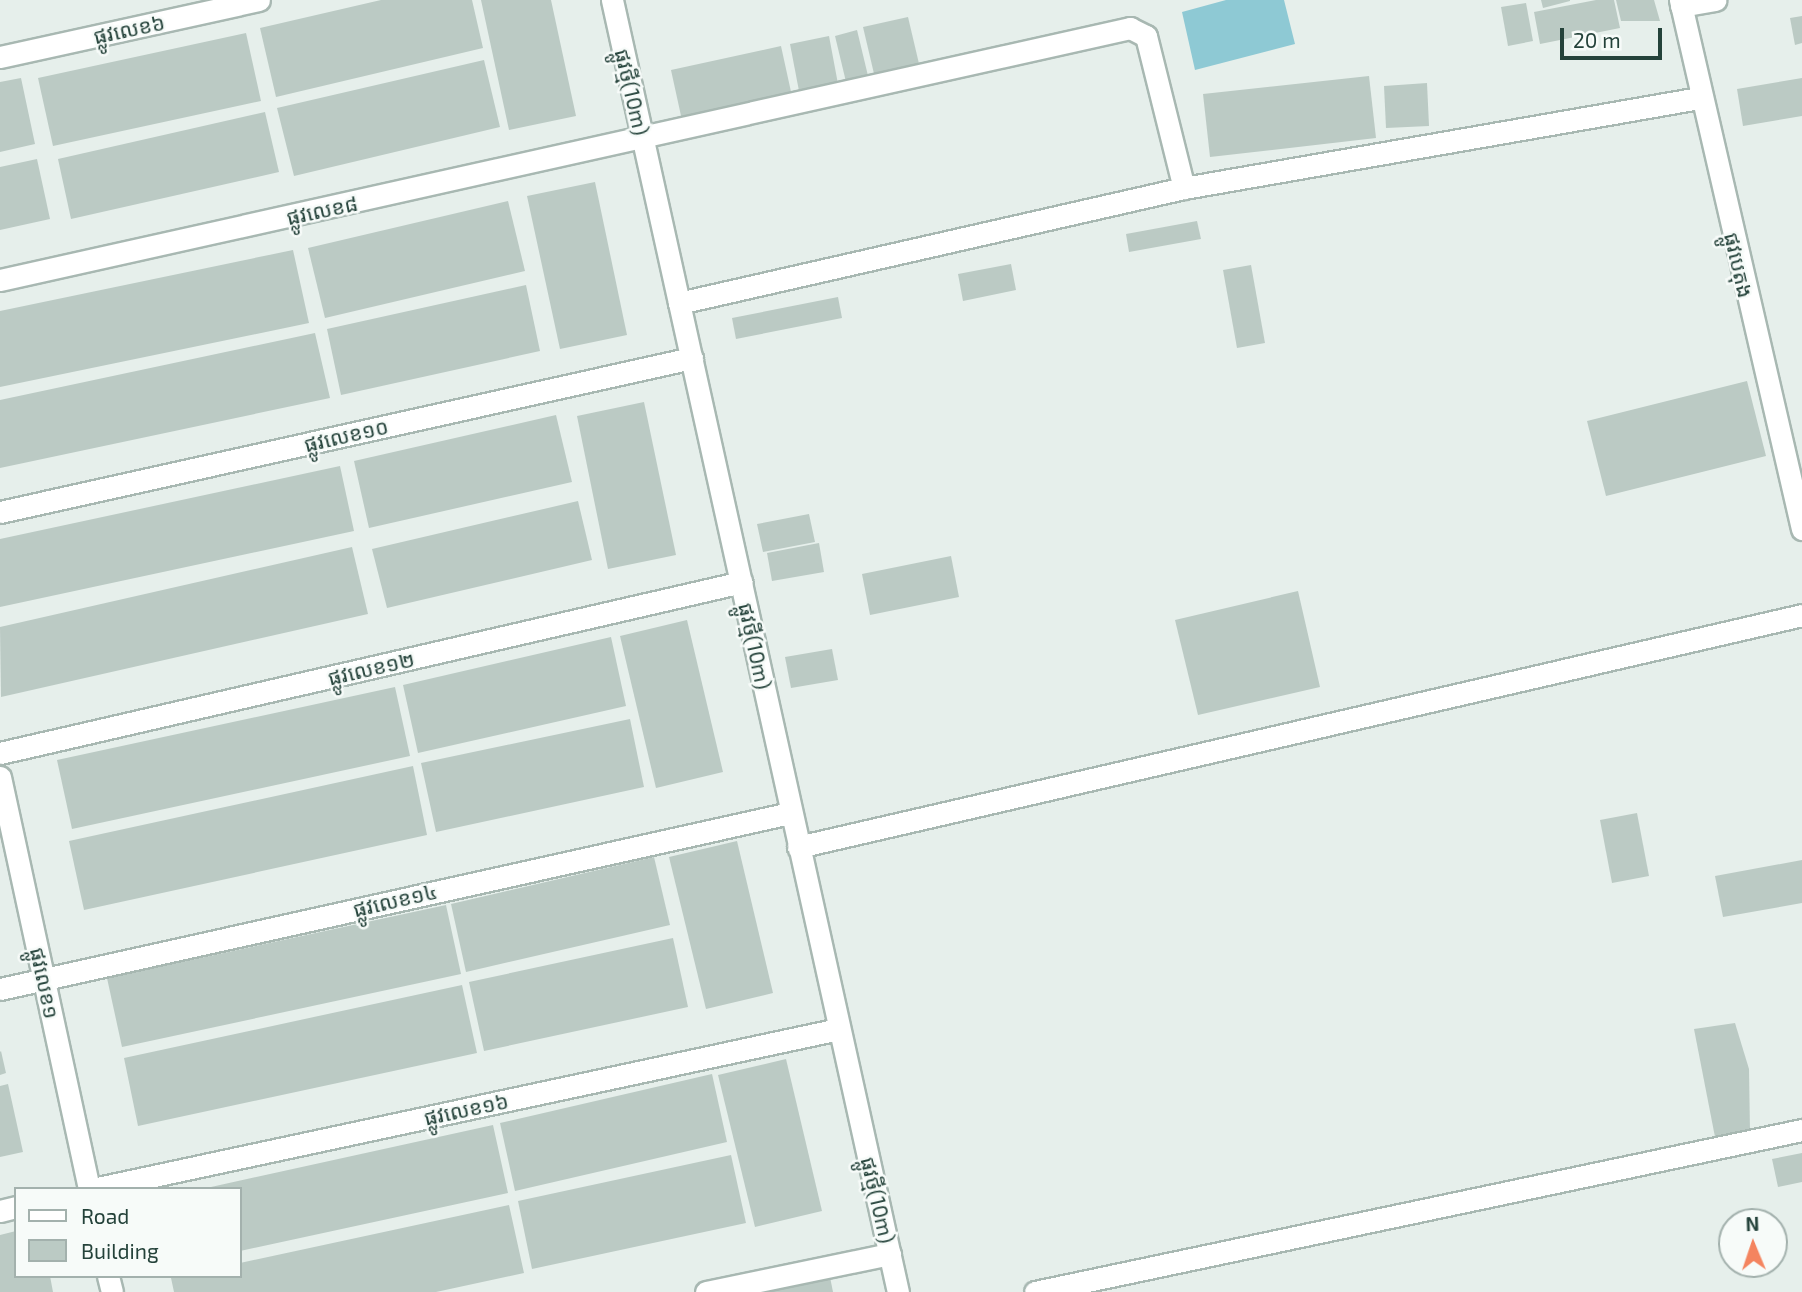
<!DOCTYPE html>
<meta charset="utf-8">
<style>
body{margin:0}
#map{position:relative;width:1802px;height:1292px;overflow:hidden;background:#e6efeb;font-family:"Exo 2","Noto Sans Khmer",sans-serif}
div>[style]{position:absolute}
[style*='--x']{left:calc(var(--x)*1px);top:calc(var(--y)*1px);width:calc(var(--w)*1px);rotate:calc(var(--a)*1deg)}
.water>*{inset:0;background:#8ec9d4}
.building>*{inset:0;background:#bbcac4}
.roads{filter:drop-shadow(2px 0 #a8b8b2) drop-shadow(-2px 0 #a8b8b2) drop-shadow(0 2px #a8b8b2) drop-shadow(0 -2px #a8b8b2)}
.minor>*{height:21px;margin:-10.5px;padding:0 10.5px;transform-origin:10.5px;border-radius:10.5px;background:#fff}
span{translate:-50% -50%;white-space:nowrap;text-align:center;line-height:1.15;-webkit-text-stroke:5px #f7fbf9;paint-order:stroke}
.street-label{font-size:21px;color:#24423a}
.legend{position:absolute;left:14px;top:1187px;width:228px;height:91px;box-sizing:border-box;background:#f7fbf9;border:2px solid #a3b1ad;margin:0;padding:9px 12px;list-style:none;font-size:21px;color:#24423a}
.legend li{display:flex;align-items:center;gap:14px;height:35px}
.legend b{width:35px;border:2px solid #a3b1ad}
.north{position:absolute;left:1718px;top:1208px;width:70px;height:70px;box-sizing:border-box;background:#f7fbf9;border:2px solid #a3b1ad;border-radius:50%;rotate:358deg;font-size:19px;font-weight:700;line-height:28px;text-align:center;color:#24423a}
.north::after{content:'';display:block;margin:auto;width:24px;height:32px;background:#f4845f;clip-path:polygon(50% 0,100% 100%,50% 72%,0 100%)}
.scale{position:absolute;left:1560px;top:28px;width:102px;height:32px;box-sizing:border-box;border:4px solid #24423a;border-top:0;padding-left:9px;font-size:21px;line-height:24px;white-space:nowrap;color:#24423a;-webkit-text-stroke:5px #f7fbf9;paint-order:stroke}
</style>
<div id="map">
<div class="water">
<div style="clip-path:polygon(1226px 0,1284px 0,1295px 44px,1195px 70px,1182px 12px)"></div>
</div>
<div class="building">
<div style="clip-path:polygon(381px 0,472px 0,483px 48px,276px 97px,260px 28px)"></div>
<div style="clip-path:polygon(481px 0,551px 0,576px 116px,509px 130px)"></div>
<div style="clip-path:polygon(1541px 0,1570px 0,1570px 1px,1543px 8px)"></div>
<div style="clip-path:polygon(1596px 0,1614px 0,1620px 28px,1540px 44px,1534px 12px)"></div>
<div style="clip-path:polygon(1616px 0,1654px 0,1660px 21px,1621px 21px)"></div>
<div style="clip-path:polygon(1526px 3px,1533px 41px,1508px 46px,1501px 7px)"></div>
<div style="clip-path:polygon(1802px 16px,1802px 43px,1795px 45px,1790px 18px)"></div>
<div style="clip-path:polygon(908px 17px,920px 68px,875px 78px,863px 27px)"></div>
<div style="clip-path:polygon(857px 30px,869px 80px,847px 86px,835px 36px)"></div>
<div style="clip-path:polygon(246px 33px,261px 101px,53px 146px,38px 78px)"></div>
<div style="clip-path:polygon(829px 36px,838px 84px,799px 91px,790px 44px)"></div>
<div style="clip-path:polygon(781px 46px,793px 101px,683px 125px,671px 70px)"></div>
<div style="clip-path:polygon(484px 60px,500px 127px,294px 176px,277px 108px)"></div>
<div style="clip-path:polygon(1369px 76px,1376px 138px,1210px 157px,1203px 94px)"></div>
<div style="clip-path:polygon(21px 78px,35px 144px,0 152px,0 82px)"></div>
<div style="clip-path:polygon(1802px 78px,1802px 116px,1743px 126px,1737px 89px)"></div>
<div style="clip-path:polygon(1427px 83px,1429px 126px,1386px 128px,1384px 86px)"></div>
<div style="clip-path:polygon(265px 112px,279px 172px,71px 219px,58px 159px)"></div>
<div style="clip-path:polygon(37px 159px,50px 219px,0 230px,0 167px)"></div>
<div style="clip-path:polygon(595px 182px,627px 335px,560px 349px,527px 196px)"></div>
<div style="clip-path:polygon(508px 201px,525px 271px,325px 318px,308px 248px)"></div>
<div style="clip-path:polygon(1197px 221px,1201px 239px,1129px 252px,1126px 234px)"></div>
<div style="clip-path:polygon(293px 250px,309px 323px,0 387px,0 311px)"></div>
<div style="clip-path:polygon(1011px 264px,1016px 290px,963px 301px,958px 274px)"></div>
<div style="clip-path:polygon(1251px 265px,1265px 343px,1237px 348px,1223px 270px)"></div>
<div style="clip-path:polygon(526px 285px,540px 351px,341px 395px,327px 329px)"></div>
<div style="clip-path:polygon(838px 297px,842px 318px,736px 339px,732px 318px)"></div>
<div style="clip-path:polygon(315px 333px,330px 398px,0 468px,0 400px)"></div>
<div style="clip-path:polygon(1747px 381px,1766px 456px,1606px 496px,1587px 421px)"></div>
<div style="clip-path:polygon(644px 402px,676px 555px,608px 569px,577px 416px)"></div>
<div style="clip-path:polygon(556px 415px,572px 482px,369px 528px,354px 461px)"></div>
<div style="clip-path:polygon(340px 466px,354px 531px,0 607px,0 539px)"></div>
<div style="clip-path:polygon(578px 501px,592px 560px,387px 608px,372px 549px)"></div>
<div style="clip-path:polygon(809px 514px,815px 542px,763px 552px,757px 524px)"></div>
<div style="clip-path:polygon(819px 543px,824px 572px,772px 581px,767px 553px)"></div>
<div style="clip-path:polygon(352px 547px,368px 614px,1px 697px,0 627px)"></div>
<div style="clip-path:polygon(951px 556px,959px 597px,870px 615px,862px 574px)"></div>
<div style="clip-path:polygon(1298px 591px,1320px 687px,1198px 715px,1175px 620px)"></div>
<div style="clip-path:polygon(687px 620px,723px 772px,656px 788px,620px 636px)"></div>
<div style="clip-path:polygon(611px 637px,626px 706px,418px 753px,403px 685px)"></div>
<div style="clip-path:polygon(832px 649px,838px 680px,791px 688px,785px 657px)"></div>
<div style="clip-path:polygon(395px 687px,410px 756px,72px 829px,57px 760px)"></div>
<div style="clip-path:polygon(630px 719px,644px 787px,436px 832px,421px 763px)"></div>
<div style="clip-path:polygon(413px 766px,427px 835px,84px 910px,69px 841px)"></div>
<div style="clip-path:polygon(1637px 813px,1649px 876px,1612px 883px,1600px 820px)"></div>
<div style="clip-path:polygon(737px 841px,773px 993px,706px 1009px,669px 857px)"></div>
<div style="clip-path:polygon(654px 857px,670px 925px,466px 972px,451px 904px)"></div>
<div style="clip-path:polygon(1802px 860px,1802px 903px,1723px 917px,1715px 876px)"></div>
<div style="clip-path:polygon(446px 905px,461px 974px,122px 1047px,107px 978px)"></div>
<div style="clip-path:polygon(673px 938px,688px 1007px,484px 1051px,469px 982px)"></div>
<div style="clip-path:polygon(462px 985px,477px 1053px,138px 1126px,124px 1058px)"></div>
<div style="clip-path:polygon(1735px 1023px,1749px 1069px,1750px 1133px,1715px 1137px,1694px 1029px)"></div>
<div style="clip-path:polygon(1px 1051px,6px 1073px,0 1075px,0 1052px)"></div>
<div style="clip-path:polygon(786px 1059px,822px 1211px,755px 1227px,718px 1075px)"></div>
<div style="clip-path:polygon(712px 1074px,727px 1142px,515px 1191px,500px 1123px)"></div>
<div style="clip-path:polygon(8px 1084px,23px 1152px,0 1157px,0 1086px)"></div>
<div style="clip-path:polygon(493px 1125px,508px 1193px,240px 1251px,240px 1189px,202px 1189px)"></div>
<div style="clip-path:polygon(1802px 1153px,1802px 1182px,1778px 1187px,1772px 1159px)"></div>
<div style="clip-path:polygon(731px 1155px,746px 1223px,532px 1269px,518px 1201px)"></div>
<div style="clip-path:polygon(509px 1205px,524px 1273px,436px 1292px,174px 1292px,171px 1278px,240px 1276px,240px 1263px)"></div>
<div style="clip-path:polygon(16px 1231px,16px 1276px,50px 1276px,53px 1292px,0 1292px,0 1235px)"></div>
<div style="clip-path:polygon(830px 1277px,833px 1292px,773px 1292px,773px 1291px)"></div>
</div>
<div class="roads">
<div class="minor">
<div style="--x:612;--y:0;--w:1323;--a:77.52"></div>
<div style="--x:1680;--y:0;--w:543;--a:77.01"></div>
<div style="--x:1681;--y:6;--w:35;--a:-10"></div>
<div style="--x:0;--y:57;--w:265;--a:-12.4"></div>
<div style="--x:0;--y:280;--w:1158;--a:-12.57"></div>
<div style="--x:1130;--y:28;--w:18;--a:27"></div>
<div style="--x:1146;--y:36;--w:157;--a:76"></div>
<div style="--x:1184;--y:188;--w:523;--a:-9.91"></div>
<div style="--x:679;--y:303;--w:518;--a:-12.83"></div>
<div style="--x:0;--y:512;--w:709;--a:-12.55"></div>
<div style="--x:0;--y:753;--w:761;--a:-12.98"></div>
<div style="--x:0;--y:777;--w:422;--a:77.8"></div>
<div style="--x:798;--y:847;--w:1030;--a:-13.01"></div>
<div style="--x:0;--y:989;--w:809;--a:-12.56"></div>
<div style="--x:93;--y:1189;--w:763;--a:-12.11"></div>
<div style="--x:0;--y:1211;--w:16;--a:-14"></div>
<div style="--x:108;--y:1276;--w:16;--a:76"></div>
<div style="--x:706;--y:1292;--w:188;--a:-11.7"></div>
<div style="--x:1035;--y:1292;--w:784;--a:-11.93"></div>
</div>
</div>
<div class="street-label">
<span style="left:129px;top:29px;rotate:-12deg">ផ្លូវលេខ៦</span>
<span style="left:632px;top:92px;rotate:77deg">ផ្លូវថ្មី(10m)</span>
<span style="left:322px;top:210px;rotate:-12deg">ផ្លូវលេខ៨</span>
<span style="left:1739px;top:265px;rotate:77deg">ផ្លូវបេតុង</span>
<span style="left:346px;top:435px;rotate:-13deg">ផ្លូវលេខ១០</span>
<span style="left:755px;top:646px;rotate:78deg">ផ្លូវថ្មី(10m)</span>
<span style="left:371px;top:668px;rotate:-13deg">ផ្លូវលេខ១២</span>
<span style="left:395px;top:900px;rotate:-13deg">ផ្លូវលេខ១៤</span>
<span style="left:45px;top:983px;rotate:78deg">ផ្លូវលេខ១</span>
<span style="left:466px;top:1109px;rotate:-12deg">ផ្លូវលេខ១៦</span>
<span style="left:878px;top:1200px;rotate:77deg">ផ្លូវថ្មី(10m)</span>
</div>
<ul class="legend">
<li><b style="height:9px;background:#fff"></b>Road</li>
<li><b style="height:19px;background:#bbcac4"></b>Building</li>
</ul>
<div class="north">N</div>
<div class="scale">20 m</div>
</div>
